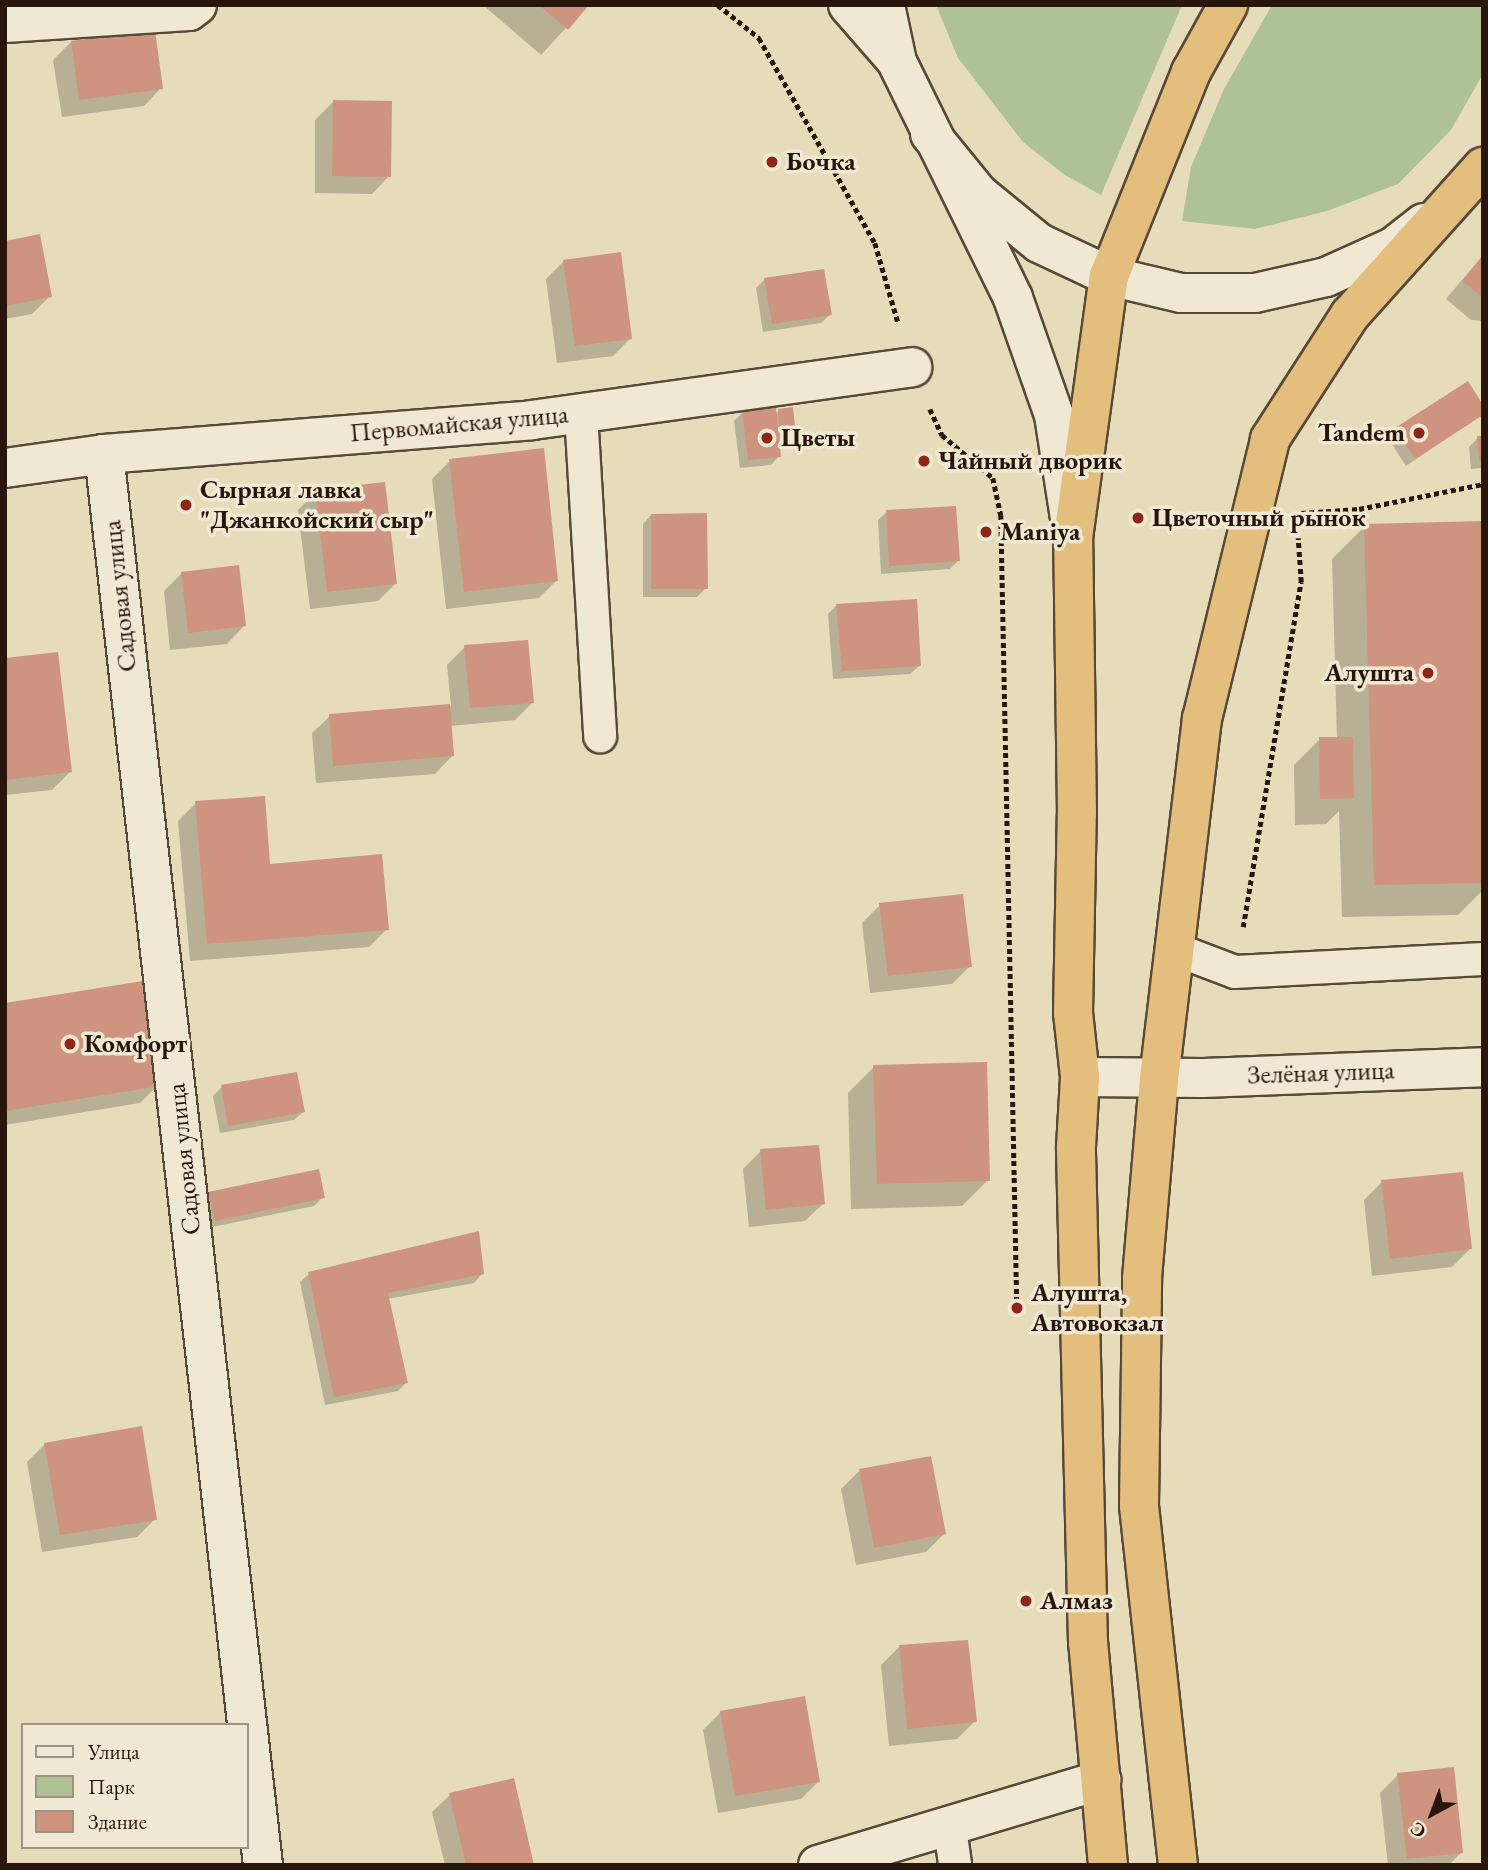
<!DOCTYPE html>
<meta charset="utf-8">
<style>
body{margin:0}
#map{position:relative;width:1488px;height:1870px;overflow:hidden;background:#e6dcba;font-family:"EB Garamond",serif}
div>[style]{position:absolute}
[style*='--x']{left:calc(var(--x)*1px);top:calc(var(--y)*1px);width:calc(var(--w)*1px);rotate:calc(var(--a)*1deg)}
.green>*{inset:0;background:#afc295}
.shadow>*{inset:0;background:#0003}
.building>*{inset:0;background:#ce9480}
.path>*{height:4.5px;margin-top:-2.25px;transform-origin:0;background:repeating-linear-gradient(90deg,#28160d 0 5px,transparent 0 8.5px)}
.roads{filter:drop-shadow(2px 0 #584838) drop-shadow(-2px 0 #584838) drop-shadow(0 2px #584838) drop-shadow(0 -2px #584838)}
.lane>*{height:32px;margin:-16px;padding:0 16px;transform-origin:16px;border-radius:16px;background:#efe8d2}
.street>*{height:38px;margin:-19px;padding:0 19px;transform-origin:19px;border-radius:19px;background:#efe8d2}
.secondary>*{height:38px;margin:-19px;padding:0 19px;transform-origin:19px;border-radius:19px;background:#efe8d2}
.highway>*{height:38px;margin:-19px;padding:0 19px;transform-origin:19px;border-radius:19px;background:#e3be7d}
.dots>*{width:19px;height:19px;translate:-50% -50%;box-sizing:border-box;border:4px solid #efe8d2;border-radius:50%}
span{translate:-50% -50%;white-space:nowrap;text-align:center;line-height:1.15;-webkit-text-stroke:7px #efe8d2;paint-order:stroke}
.poi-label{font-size:26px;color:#28160d;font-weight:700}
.left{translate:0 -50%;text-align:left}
.right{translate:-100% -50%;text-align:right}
.street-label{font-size:26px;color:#28160d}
.frame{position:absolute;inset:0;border:7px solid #28160d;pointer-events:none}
.legend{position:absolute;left:21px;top:1723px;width:228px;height:126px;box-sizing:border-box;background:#efe8d2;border:2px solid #9f9483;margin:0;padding:9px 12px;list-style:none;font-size:21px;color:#28160d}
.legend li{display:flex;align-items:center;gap:14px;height:35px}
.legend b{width:35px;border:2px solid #9f9483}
.north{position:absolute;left:1397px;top:1779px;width:70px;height:70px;-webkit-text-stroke:5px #efe8d2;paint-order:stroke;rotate:221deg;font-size:19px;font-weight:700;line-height:28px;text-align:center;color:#28160d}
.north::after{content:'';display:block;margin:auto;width:24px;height:32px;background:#28160d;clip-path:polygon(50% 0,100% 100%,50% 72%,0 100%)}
</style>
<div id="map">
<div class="green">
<div style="clip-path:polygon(936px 5px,1182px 5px,1101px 195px,1065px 175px,1023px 142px,958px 58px)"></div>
<div style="clip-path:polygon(1272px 5px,1483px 5px,1483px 74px,1451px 130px,1398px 184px,1327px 211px,1255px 229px,1182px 221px,1191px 167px,1224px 89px)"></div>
</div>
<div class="shadow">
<div style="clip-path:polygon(483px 5px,587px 5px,541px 55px)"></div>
<div style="clip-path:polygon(71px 42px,161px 88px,144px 106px,62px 117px,53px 60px)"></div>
<div style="clip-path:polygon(333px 102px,389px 176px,372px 194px,315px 193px,315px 120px)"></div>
<div style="clip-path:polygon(5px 243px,50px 296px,32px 314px,5px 319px)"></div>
<div style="clip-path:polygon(1483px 255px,1483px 321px,1471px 320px,1446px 299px)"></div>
<div style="clip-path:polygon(564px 261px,630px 339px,613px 356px,557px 363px,546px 279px)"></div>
<div style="clip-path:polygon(765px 279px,830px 315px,821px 323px,763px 332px,756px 288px)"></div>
<div style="clip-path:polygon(779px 411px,793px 427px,778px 442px,779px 456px,771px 465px,740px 468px,734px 421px,743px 412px,775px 414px)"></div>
<div style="clip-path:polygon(1483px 414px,1406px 466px,1388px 438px,1396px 429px)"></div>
<div style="clip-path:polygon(1478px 438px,1483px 438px,1483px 468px,1471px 469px,1469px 447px)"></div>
<div style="clip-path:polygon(450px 461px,557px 580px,539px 598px,446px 609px,432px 479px)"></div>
<div style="clip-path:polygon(316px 492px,396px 583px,378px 601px,310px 609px,298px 510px)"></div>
<div style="clip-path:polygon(887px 512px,958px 561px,950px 569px,881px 574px,878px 520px)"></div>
<div style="clip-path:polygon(651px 515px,706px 588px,697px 597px,643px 597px,643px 524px)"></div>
<div style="clip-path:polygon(1365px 526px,1483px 575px,1483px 890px,1458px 915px,1342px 917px,1339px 811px,1326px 824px,1295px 825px,1294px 765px,1320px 739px,1337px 739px,1332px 559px)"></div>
<div style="clip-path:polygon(182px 573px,244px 626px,227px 644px,170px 650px,164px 591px)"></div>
<div style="clip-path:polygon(837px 605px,919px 666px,910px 674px,833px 679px,828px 614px)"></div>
<div style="clip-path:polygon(465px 647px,533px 702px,515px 720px,450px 726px,452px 756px,435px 774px,316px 783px,312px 733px,330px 716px,451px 706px,447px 665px)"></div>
<div style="clip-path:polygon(5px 660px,70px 772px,52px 790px,5px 795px)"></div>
<div style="clip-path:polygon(196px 803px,269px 866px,387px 929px,369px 947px,190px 961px,178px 821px)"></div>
<div style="clip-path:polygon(880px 905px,970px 966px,952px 984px,870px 993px,862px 923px)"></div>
<div style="clip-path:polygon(5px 1005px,158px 1085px,140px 1103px,5px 1125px)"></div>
<div style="clip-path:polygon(874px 1067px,988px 1180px,962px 1206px,851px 1209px,848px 1093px)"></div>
<div style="clip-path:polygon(222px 1087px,303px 1112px,294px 1120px,220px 1133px,213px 1096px)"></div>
<div style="clip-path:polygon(761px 1151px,823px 1204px,805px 1221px,749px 1227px,743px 1169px)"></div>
<div style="clip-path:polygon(1382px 1182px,1470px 1249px,1452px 1267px,1372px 1276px,1364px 1200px)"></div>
<div style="clip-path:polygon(209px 1193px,323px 1197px,314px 1206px,207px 1228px,201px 1202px)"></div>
<div style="clip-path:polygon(309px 1274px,482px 1274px,474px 1283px,387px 1299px,407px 1382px,398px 1391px,325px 1405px,300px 1282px)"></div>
<div style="clip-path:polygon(45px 1444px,155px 1519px,137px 1537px,42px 1552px,27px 1462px)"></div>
<div style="clip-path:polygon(859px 1471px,944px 1534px,926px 1552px,856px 1565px,841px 1489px)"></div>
<div style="clip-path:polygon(899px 1647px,975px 1721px,957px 1739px,889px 1746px,881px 1665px)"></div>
<div style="clip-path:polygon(721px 1712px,819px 1781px,801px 1799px,718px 1813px,703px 1730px)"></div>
<div style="clip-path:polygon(1398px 1775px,1461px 1853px,1449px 1865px,1388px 1865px,1380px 1793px)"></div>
<div style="clip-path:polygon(450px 1795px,532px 1865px,445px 1865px,432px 1812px)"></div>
</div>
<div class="building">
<div style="clip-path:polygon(539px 5px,589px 5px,568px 30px)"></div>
<div style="clip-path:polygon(155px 30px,163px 89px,79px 100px,71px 41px)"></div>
<div style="clip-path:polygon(333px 100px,392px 101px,391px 177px,332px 176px)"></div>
<div style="clip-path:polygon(40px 234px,52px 297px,5px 306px,5px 241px)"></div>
<div style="clip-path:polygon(621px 252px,632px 339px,575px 346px,563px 260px)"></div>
<div style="clip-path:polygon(1483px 256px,1483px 298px,1462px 281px)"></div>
<div style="clip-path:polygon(824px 269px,832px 315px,772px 324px,764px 278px)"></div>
<div style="clip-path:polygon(1468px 381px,1483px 405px,1483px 415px,1415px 459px,1395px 428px)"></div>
<div style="clip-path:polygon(776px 407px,781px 457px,748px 460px,742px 410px)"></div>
<div style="clip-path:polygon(793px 407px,795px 427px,779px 428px,778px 409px)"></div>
<div style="clip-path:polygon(1477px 436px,1483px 436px,1483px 461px,1479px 461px)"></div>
<div style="clip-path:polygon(544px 448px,558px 581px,464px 592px,449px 459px)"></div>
<div style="clip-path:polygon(385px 482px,397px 584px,327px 592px,315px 490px)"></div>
<div style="clip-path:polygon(956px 506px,960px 561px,889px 566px,886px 510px)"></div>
<div style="clip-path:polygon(707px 513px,708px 589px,651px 589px,651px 514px)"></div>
<div style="clip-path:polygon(1483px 521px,1483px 883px,1374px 885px,1364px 524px)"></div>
<div style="clip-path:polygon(239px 565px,246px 626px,188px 633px,181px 572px)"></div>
<div style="clip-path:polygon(917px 599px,921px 666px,842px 671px,836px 604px)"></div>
<div style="clip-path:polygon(528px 640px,534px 703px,470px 708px,464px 645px)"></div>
<div style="clip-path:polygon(58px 652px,72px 772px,5px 780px,5px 658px)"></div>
<div style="clip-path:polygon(450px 704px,454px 756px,333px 766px,329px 714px)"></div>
<div style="clip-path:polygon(1319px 737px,1353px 737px,1354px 798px,1320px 799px)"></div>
<div style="clip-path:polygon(265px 796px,270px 864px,382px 854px,389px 930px,207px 944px,195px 801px)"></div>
<div style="clip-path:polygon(963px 894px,972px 967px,888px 976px,879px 903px)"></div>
<div style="clip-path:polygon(143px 981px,160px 1086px,5px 1111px,5px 1003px)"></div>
<div style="clip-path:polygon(987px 1062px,990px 1181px,877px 1184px,873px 1065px)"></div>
<div style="clip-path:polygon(297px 1072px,305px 1112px,228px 1126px,221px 1085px)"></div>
<div style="clip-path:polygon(819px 1145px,825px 1204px,766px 1210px,760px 1149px)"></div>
<div style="clip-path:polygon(319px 1169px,325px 1198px,215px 1221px,208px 1192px)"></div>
<div style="clip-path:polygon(1463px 1172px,1472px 1249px,1390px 1259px,1381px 1180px)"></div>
<div style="clip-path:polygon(479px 1231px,484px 1274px,388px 1293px,408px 1383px,334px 1397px,308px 1272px)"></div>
<div style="clip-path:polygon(142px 1426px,157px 1520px,60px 1535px,44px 1443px)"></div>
<div style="clip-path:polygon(931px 1456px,946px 1534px,874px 1548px,859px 1469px)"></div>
<div style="clip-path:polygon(968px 1640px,977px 1722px,907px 1729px,899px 1645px)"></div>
<div style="clip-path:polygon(805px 1696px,820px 1782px,735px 1796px,720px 1711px)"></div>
<div style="clip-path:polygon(1454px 1767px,1463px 1853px,1407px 1859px,1397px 1773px)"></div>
<div style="clip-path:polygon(514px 1778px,534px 1865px,466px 1865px,449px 1793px)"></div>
</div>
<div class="path">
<div style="--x:718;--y:5;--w:53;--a:38.8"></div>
<div style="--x:759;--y:38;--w:236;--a:60.5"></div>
<div style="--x:875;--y:243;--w:82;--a:73.8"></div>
<div style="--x:930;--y:409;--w:29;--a:65"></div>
<div style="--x:942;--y:435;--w:67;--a:40.1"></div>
<div style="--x:993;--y:478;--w:38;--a:78"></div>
<div style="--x:1001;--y:515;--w:793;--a:88.84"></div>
<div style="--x:1301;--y:513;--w:58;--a:-3.9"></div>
<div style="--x:1359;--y:509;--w:126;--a:-11.4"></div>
<div style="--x:1243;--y:927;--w:350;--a:-80.5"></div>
<div style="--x:1301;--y:582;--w:44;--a:-93.9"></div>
</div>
<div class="roads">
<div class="lane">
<div style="--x:581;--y:413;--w:324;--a:86.6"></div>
<div style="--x:1177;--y:950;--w:62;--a:20.8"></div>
<div style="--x:1235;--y:972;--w:248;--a:-3"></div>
<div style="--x:950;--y:1828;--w:37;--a:82"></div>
</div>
<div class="street">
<div style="--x:5;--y:23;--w:184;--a:-3.7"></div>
<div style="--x:189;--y:11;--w:10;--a:-37"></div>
<div style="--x:104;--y:454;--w:1420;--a:83.57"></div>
<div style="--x:5;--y:468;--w:100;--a:-8"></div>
<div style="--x:104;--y:454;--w:429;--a:-4.5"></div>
<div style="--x:532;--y:420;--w:384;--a:-7.9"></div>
<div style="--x:1080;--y:1077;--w:123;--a:0.5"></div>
<div style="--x:1203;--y:1078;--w:280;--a:-2.2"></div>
<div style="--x:818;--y:1865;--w:296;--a:-16.7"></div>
</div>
<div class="secondary">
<div style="--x:848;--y:5;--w:72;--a:49"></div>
<div style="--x:885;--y:5;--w:58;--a:78.1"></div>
<div style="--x:897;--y:62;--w:263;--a:63.8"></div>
<div style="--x:1013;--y:298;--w:124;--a:70.7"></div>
<div style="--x:1054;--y:415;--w:111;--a:81.2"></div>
<div style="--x:930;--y:134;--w:77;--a:50.8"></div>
<div style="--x:979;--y:194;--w:77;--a:39.2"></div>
<div style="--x:1039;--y:243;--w:77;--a:25.2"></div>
<div style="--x:1109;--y:276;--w:74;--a:13.3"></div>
<div style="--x:1181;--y:293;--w:74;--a:0"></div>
<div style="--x:1255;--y:293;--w:73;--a:-12.7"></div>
<div style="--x:1326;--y:277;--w:73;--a:-24.1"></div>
<div style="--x:1393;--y:247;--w:39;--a:-38"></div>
</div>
<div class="highway">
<div style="--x:1108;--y:1865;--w:223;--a:-95.1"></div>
<div style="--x:1088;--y:1643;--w:496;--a:-91.4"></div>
<div style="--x:1076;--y:1147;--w:70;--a:-86.7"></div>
<div style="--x:1080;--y:1077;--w:64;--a:-96.2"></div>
<div style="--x:1073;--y:1013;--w:200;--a:-88.9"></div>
<div style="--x:1077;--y:813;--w:275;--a:-90.8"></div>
<div style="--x:1073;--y:538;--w:264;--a:-82.2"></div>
<div style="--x:1109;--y:276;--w:220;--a:-68.1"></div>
<div style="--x:1191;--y:72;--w:77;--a:-61.1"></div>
<div style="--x:1178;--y:1865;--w:362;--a:-96.2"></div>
<div style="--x:1139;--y:1505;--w:227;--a:-89.2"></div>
<div style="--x:1142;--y:1278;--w:200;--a:-85.1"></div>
<div style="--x:1159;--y:1079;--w:363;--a:-83.2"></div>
<div style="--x:1202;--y:719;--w:288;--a:-76.3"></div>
<div style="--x:1270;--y:439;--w:148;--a:-57.2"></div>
<div style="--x:1350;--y:315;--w:199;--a:-48.1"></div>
</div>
</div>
<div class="dots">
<div style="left:772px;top:162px;background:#8f2418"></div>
<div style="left:1419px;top:433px;background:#8f2418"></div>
<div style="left:767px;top:438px;background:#8f2418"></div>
<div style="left:924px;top:461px;background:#8f2418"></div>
<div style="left:186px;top:505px;background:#8f2418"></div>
<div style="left:1138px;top:518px;background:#8f2418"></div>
<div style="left:986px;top:532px;background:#8f2418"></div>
<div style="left:1428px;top:673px;background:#8f2418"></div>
<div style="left:70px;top:1044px;background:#8f2418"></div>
<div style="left:1017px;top:1308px;background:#8f2418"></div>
<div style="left:1026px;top:1601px;background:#8f2418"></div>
</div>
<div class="poi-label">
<span class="left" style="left:786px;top:162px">Бочка</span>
<span class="right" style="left:1405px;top:433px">Tandem</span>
<span class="left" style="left:781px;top:438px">Цветы</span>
<span class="left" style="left:938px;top:461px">Чайный дворик</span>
<span class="left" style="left:200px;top:505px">Сырная лавка<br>"Джанкойский сыр"</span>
<span class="left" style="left:1152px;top:518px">Цветочный рынок</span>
<span class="left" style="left:1000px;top:532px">Maniya</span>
<span class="right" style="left:1414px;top:673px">Алушта</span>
<span class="left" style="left:84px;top:1044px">Комфорт</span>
<span class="left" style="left:1031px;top:1308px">Алушта,<br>Автовокзал</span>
<span class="left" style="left:1040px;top:1601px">Алмаз</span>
</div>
<div class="street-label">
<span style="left:459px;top:424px;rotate:-5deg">Первомайская улица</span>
<span style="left:120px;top:596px;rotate:-96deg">Садовая улица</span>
<span style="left:1321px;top:1073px;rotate:-2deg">Зелёная улица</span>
<span style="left:184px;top:1159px;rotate:-96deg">Садовая улица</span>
</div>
<div class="frame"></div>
<ul class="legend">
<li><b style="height:9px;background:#efe8d2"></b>Улица</li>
<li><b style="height:19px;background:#afc295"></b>Парк</li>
<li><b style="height:19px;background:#ce9480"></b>Здание</li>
</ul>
<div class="north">С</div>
</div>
